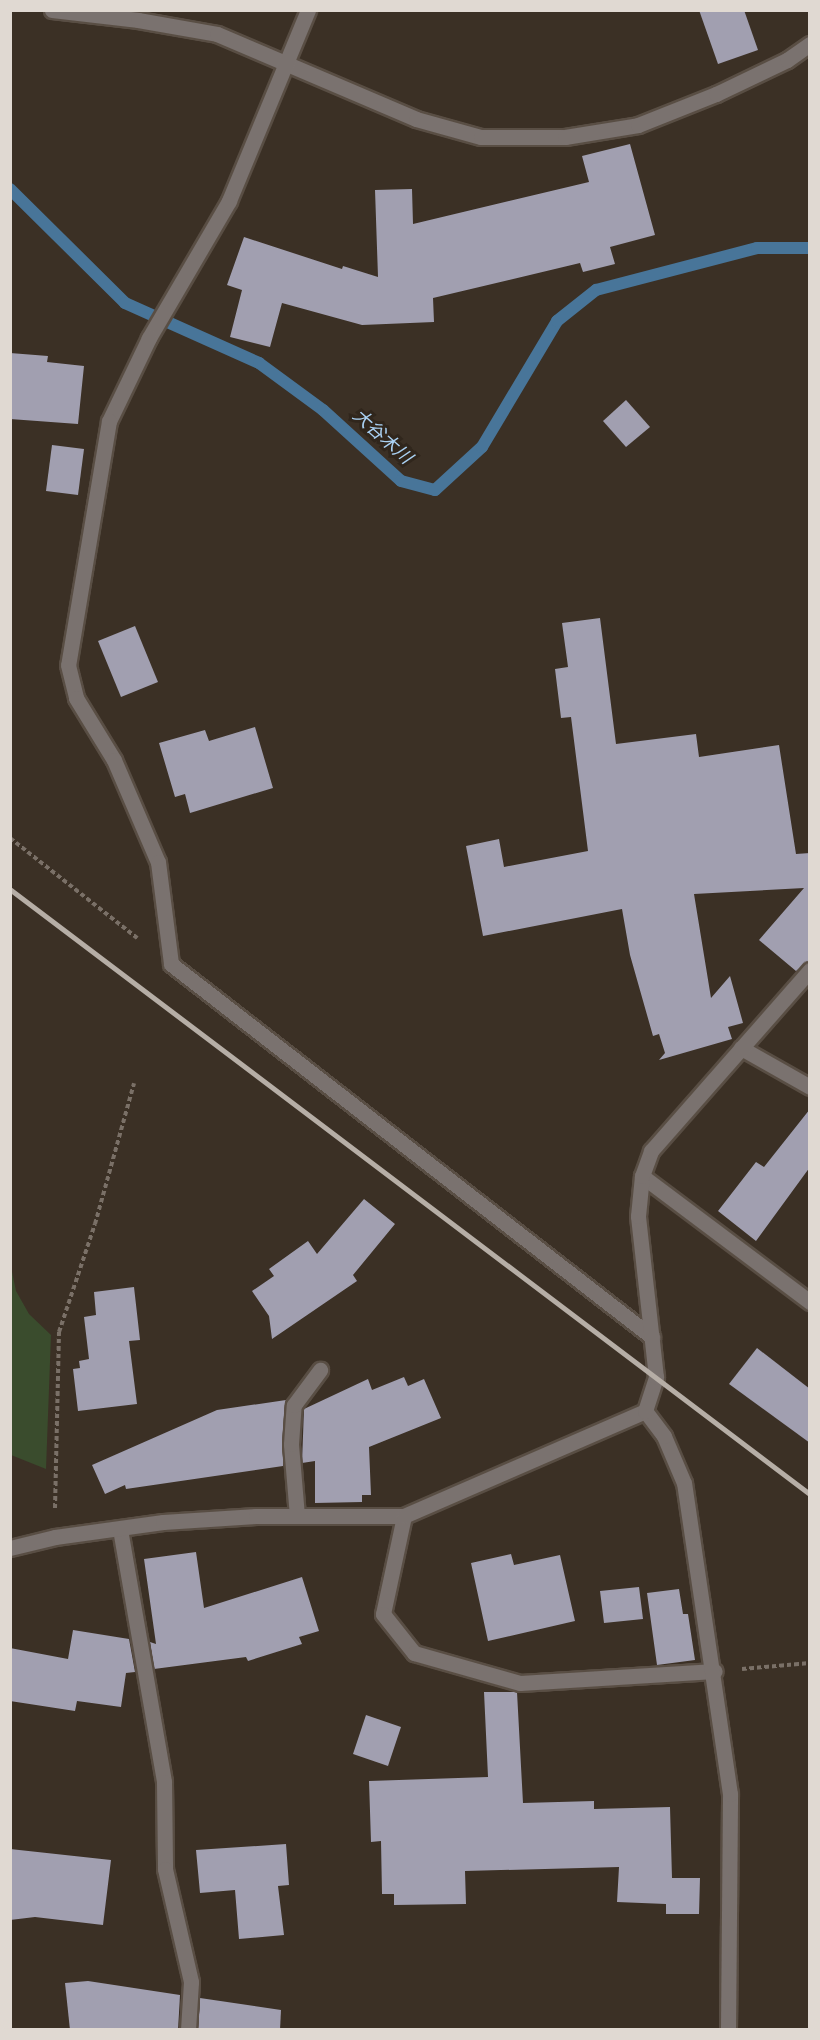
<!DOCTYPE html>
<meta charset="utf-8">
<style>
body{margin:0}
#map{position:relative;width:820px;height:2040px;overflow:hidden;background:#3b3025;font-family:Overpass,"Noto Sans JP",sans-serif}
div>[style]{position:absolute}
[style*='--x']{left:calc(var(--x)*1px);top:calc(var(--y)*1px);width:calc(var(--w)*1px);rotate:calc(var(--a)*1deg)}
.green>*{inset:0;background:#3a4c2d}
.stream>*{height:12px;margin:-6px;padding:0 6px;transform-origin:6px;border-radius:6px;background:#487599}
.building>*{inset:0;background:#a19fb0}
.path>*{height:4px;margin-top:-2px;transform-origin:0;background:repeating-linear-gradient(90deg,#7a7067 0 4.5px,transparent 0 7.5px)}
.roads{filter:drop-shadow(2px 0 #594e44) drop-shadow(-2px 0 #594e44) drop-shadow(0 2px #594e44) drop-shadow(0 -2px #594e44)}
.minor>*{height:15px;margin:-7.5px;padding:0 7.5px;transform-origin:7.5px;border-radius:7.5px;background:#7a726f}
.rail>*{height:4.5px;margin:-2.25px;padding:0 2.25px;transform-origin:2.25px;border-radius:2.25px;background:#b6aea6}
span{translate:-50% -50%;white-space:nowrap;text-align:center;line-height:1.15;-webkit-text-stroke:6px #30261c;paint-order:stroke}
.water-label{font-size:18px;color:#aad1f3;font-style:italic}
.frame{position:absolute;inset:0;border:12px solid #e0d9d2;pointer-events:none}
</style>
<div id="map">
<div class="green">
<div style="clip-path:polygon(10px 1262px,16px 1291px,29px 1314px,51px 1335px,46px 1469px,11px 1455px)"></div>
</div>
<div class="stream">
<div style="--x:10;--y:189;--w:162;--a:44.7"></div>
<div style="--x:125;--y:303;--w:147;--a:24.1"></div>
<div style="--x:259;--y:363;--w:79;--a:36.3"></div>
<div style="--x:323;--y:410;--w:105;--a:42.3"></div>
<div style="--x:401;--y:481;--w:35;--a:15"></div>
<div style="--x:435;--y:490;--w:64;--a:-42.5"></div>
<div style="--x:482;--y:447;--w:147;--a:-59.2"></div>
<div style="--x:557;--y:321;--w:50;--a:-38.5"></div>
<div style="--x:596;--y:290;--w:166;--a:-14.6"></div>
<div style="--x:757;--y:248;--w:53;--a:0"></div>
</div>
<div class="building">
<div style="clip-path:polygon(699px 10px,744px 10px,758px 50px,718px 64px)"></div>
<div style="clip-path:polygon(630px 144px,655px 235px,610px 247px,615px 264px,583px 272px,580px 263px,433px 298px,434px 322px,362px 325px,282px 303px,270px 347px,230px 337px,242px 290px,227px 285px,244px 237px,342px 269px,343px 266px,378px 277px,375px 190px,412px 189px,413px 224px,589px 182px,582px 156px)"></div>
<div style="clip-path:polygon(10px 353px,48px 356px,47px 362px,84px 366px,78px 424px,10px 419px)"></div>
<div style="clip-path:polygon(626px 400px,650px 427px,626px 447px,603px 421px)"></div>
<div style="clip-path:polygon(52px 445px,84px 449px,78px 495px,46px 491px)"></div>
<div style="clip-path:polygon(600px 618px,616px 744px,696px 734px,699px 757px,779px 745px,796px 854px,810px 853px,810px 961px,796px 971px,759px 940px,804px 888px,694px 894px,711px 998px,730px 976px,743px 1023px,728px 1027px,732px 1039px,659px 1060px,665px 1053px,659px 1034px,653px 1036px,630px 955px,622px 909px,483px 936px,466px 846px,499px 839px,504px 867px,588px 851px,571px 717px,561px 718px,555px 669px,568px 667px,562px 623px)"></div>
<div style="clip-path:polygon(135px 626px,158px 682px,121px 697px,98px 641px)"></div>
<div style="clip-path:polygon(255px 727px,273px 788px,190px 813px,185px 794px,175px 797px,159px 743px,205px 730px,209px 741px)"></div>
<div style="clip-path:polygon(810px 1109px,810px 1167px,756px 1241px,718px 1211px,756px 1162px,764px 1167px)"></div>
<div style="clip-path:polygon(364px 1199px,395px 1224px,353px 1275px,357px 1281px,272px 1339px,269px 1316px,252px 1291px,274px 1276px,269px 1269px,308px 1241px,317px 1254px)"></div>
<div style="clip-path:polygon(134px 1287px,140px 1340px,129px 1341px,137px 1404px,78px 1411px,73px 1369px,80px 1368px,79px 1361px,89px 1359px,84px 1317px,96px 1315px,94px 1292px)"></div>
<div style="clip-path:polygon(757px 1348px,810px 1389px,810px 1443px,729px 1384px)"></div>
<div style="clip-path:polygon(404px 1377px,408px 1386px,424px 1379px,441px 1418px,369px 1447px,371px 1495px,362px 1495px,362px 1502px,315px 1503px,315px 1461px,302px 1463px,304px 1409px,368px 1379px,372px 1390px)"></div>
<div style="clip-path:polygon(286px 1400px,283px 1466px,126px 1489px,125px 1485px,105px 1494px,92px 1465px,217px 1410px)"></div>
<div style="clip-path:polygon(196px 1552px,204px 1608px,302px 1577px,319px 1631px,299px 1637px,302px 1644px,248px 1661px,246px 1657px,154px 1669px,150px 1642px,156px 1644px,144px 1559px)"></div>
<div style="clip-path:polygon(511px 1554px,514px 1565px,560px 1555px,575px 1621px,488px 1641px,471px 1563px)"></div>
<div style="clip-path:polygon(639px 1587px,643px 1619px,604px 1623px,600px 1591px)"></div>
<div style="clip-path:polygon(679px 1589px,683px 1614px,688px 1614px,695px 1660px,657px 1665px,647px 1593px)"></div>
<div style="clip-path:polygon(73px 1630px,129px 1639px,135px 1672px,126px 1673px,121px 1707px,77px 1701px,75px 1711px,10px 1701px,10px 1648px,68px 1659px)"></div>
<div style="clip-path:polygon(484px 1692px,517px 1692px,523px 1803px,594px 1801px,594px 1809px,670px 1807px,672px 1878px,700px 1878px,699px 1914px,666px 1914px,666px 1904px,617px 1902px,619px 1867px,465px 1871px,466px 1904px,394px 1905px,394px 1894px,382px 1894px,381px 1841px,371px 1842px,369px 1781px,488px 1777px)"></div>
<div style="clip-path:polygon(366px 1715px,401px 1727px,388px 1766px,353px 1754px)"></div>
<div style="clip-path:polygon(286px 1844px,289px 1885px,278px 1886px,284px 1935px,239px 1939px,235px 1890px,200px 1893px,196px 1850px)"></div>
<div style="clip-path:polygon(10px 1849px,111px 1860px,103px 1925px,35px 1917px,10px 1920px)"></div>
<div style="clip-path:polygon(88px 1981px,180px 1995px,178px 2030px,70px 2030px,65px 1983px)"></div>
<div style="clip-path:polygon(200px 1998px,281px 2010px,280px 2030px,198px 2030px)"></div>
</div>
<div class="path">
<div style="--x:10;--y:838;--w:162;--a:38.2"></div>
<div style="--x:55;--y:1508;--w:176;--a:-88.7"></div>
<div style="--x:59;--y:1332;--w:114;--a:-71.6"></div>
<div style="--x:95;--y:1224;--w:146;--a:-74.5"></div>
<div style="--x:742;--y:1669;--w:68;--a:-5"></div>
</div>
<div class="roads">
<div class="minor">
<div style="--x:52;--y:10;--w:87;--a:6.6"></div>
<div style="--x:138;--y:20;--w:80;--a:10"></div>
<div style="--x:217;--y:34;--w:216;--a:23.1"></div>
<div style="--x:416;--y:119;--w:67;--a:15.5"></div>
<div style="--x:481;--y:137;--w:84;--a:0"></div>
<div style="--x:565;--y:137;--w:74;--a:-9.3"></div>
<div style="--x:638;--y:125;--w:84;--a:-21.7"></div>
<div style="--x:716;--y:94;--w:79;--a:-25.6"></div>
<div style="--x:787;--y:60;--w:28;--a:-35"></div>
<div style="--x:308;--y:10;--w:207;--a:112.5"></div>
<div style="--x:229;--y:201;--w:159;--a:120.3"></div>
<div style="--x:149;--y:338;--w:92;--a:115.7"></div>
<div style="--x:109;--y:421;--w:247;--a:99.5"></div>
<div style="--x:68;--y:665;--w:34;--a:76"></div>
<div style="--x:76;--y:698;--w:73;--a:58.5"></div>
<div style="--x:114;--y:760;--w:111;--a:66.7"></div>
<div style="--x:158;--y:862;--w:103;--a:82.7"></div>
<div style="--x:171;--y:964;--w:609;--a:37.79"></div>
<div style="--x:741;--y:1048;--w:79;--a:29.5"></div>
<div style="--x:642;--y:1176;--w:210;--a:36.9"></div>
<div style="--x:297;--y:1516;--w:72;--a:-94.8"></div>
<div style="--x:291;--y:1444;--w:39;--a:-86"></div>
<div style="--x:294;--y:1405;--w:44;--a:-53.4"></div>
<div style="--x:404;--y:1516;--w:100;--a:102.1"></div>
<div style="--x:383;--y:1614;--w:50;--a:51.5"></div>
<div style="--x:414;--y:1653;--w:110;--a:15.8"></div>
<div style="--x:520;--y:1683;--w:195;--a:-3.5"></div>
<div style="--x:120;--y:1529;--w:257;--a:80.1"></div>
<div style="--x:164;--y:1782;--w:87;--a:89.3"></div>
<div style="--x:165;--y:1869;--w:116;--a:77"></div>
<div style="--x:191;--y:1982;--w:48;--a:93.6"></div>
<div style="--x:10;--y:1548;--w:46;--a:-13.7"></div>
<div style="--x:55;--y:1537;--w:109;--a:-7.9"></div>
<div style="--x:163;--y:1522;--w:93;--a:-3.7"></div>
<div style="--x:256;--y:1516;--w:148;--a:0"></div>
<div style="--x:404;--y:1516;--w:263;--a:-23.5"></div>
<div style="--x:728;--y:2030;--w:236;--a:-89.5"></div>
<div style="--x:730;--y:1794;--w:314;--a:-98.4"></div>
<div style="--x:684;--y:1483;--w:51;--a:-113.1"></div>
<div style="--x:664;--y:1436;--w:31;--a:-127"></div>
<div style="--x:645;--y:1411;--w:36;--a:-72"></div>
<div style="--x:656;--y:1377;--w:162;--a:-96.4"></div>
<div style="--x:638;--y:1216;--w:40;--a:-84.3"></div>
<div style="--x:642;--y:1176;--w:27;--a:-70"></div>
<div style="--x:651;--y:1151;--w:241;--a:-48.7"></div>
</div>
</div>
<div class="rail">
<div style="--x:10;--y:889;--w:1003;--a:37.1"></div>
</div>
<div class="water-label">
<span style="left:381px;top:438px;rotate:42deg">大谷木川</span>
</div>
<div class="frame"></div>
</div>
